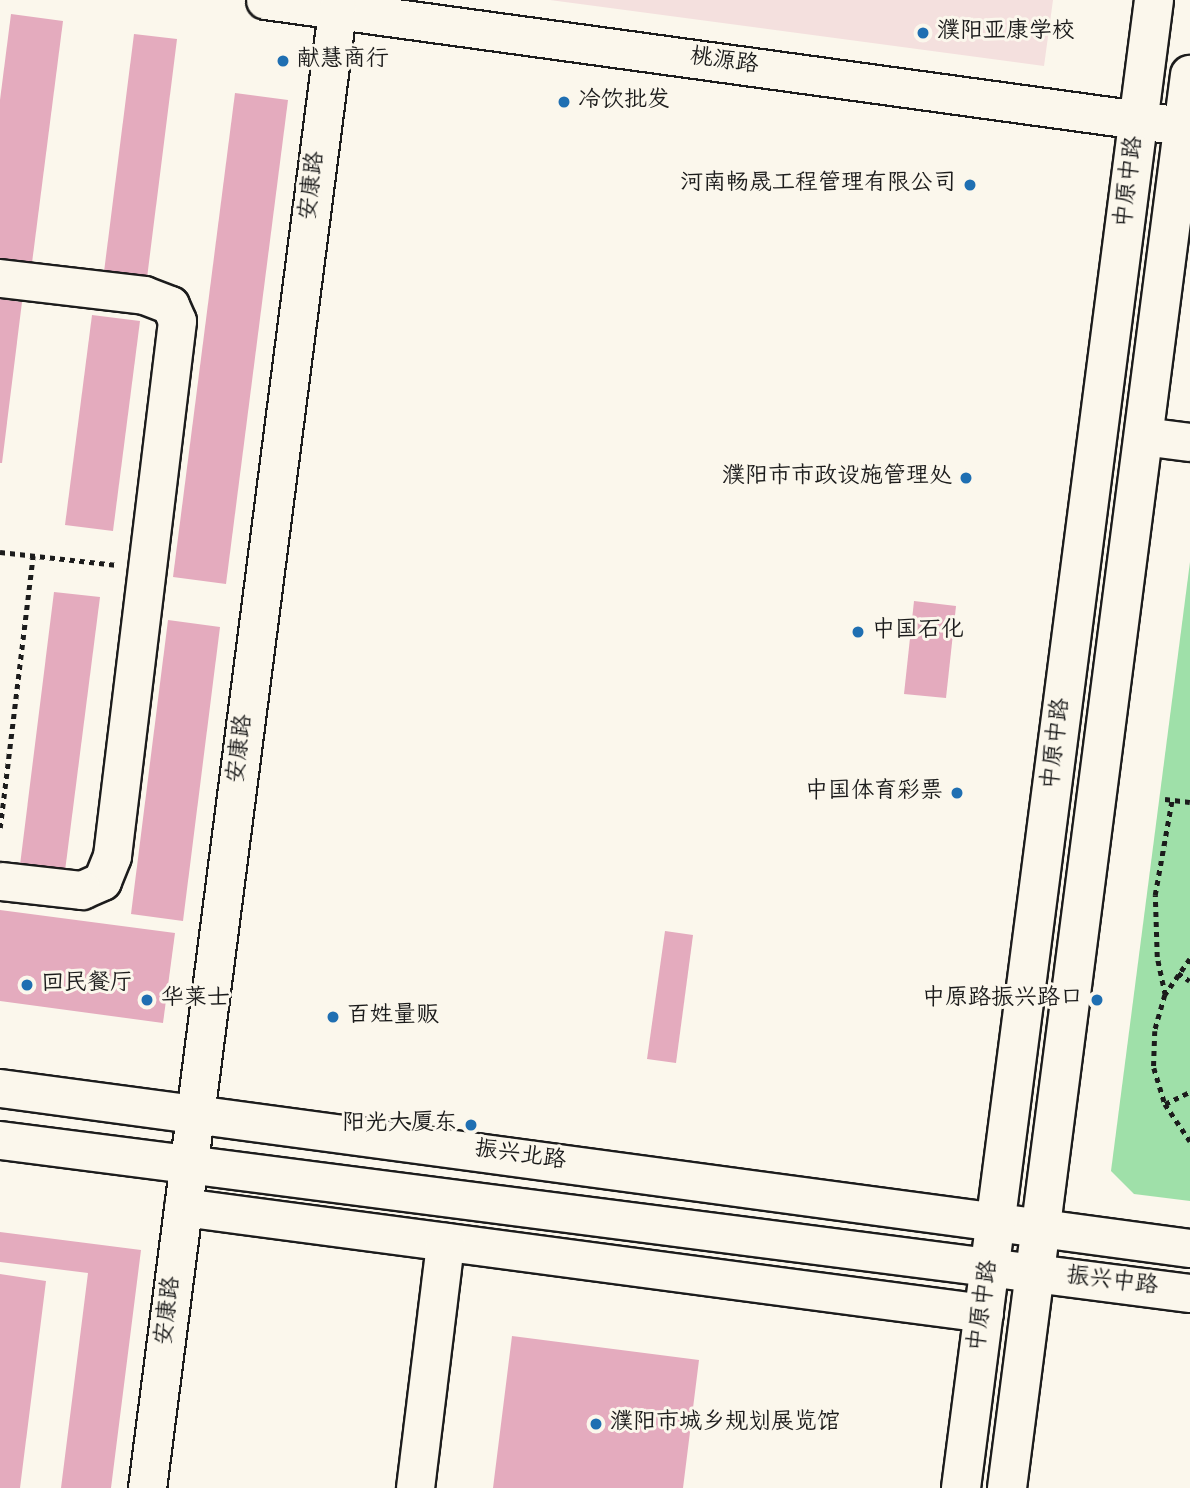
<!DOCTYPE html>
<meta charset="utf-8">
<style>
body{margin:0}
#map{position:relative;width:1190px;height:1488px;overflow:hidden;background:#fbf7ec;font-family:Dekko,"LXGW WenKai TC",sans-serif}
div>[style]{position:absolute}
[style*='--x']{left:calc(var(--x)*1px);top:calc(var(--y)*1px);width:calc(var(--w)*1px);rotate:calc(var(--a)*1deg)}
.built>*{inset:0;background:#f4e0de}
.green>*{inset:0;background:#9fe0a9}
.building>*{inset:0;background:#e4abbe}
.path>*{height:4.5px;margin-top:-2.25px;transform-origin:0;background:repeating-linear-gradient(90deg,#1c1c1c 0 5px,transparent 0 10px)}
.roads{filter:drop-shadow(2px 0 #1c1c1c) drop-shadow(-2px 0 #1c1c1c) drop-shadow(0 2px #1c1c1c) drop-shadow(0 -2px #1c1c1c)}
.minor>*{height:37px;margin:-18.5px;padding:0 18.5px;transform-origin:18.5px;border-radius:18.5px;background:#fbf7ec}
.major>*{height:38px;margin:-19px;padding:0 19px;transform-origin:19px;border-radius:19px;background:#fbf7ec}
.dots>*{width:19px;height:19px;translate:-50% -50%;box-sizing:border-box;border:4px solid #fbf7ec;border-radius:50%}
span{translate:-50% -50%;white-space:nowrap;text-align:center;line-height:1.15;-webkit-text-stroke:6px #fbf7ec;paint-order:stroke}
.poi-label{font-size:23px;color:#1c1c1c}
.left{translate:0 -50%;text-align:left}
.right{translate:-100% -50%;text-align:right}
.street-label{font-size:23px;color:#1c1c1c}
</style>
<div id="map">
<div class="built">
<div style="clip-path:polygon(550px 0,1053px 0,1044px 66px)"></div>
</div>
<div class="green">
<div style="clip-path:polygon(1190px 562px,1190px 1201px,1134px 1194px,1111px 1171px)"></div>
</div>
<div class="building">
<div style="clip-path:polygon(11px 14px,63px 21px,32px 263px,0 259px,0 100px)"></div>
<div style="clip-path:polygon(134px 34px,177px 39px,147px 278px,104px 272px)"></div>
<div style="clip-path:polygon(235px 93px,288px 100px,226px 584px,173px 577px)"></div>
<div style="clip-path:polygon(0 299px,22px 302px,2px 463px,0 463px)"></div>
<div style="clip-path:polygon(92px 315px,140px 321px,113px 531px,65px 525px)"></div>
<div style="clip-path:polygon(54px 592px,100px 597px,65px 871px,20px 865px)"></div>
<div style="clip-path:polygon(914px 601px,956px 606px,946px 698px,904px 694px)"></div>
<div style="clip-path:polygon(168px 620px,220px 627px,183px 921px,131px 914px)"></div>
<div style="clip-path:polygon(0 910px,175px 933px,163px 1023px,0 1001px)"></div>
<div style="clip-path:polygon(665px 931px,693px 935px,676px 1063px,647px 1059px)"></div>
<div style="clip-path:polygon(0 1232px,141px 1250px,111px 1488px,61px 1488px,88px 1273px,0 1262px)"></div>
<div style="clip-path:polygon(0 1274px,46px 1281px,20px 1488px,0 1488px)"></div>
<div style="clip-path:polygon(512px 1336px,699px 1360px,683px 1488px,493px 1488px)"></div>
</div>
<div class="path">
<div style="--x:0;--y:552;--w:118;--a:6.3"></div>
<div style="--x:1165;--y:799;--w:25;--a:7"></div>
<div style="--x:0;--y:828;--w:274;--a:-83.1"></div>
<div style="--x:1190;--y:959;--w:44;--a:124.8"></div>
<div style="--x:1165;--y:995;--w:37;--a:106"></div>
<div style="--x:1155;--y:1031;--w:37;--a:92"></div>
<div style="--x:1154;--y:1068;--w:38;--a:73"></div>
<div style="--x:1165;--y:1104;--w:45;--a:56"></div>
<div style="--x:1178;--y:973;--w:14;--a:34"></div>
<div style="--x:1165;--y:995;--w:39;--a:-102"></div>
<div style="--x:1157;--y:957;--w:62;--a:-91.8"></div>
<div style="--x:1155;--y:895;--w:97;--a:-79.9"></div>
<div style="--x:1165;--y:1104;--w:28;--a:-26"></div>
</div>
<div class="roads">
<div class="minor">
<div style="--x:265;--y:0;--w:927;--a:7.82"></div>
<div style="--x:0;--y:278;--w:145;--a:6.7"></div>
<div style="--x:144;--y:295;--w:28;--a:21"></div>
<div style="--x:170;--y:305;--w:17;--a:66"></div>
<div style="--x:177;--y:321;--w:539;--a:96.93"></div>
<div style="--x:112;--y:856;--w:27;--a:112"></div>
<div style="--x:102;--y:881;--w:22;--a:156"></div>
<div style="--x:82;--y:890;--w:82;--a:-173.7"></div>
<div style="--x:1143;--y:436;--w:47;--a:7.3"></div>
<div style="--x:0;--y:1088;--w:1201;--a:7.66"></div>
<div style="--x:0;--y:1140;--w:1200;--a:7.33"></div>
<div style="--x:183;--y:1207;--w:808;--a:7.54"></div>
<div style="--x:147;--y:1488;--w:1490;--a:-82.67"></div>
<div style="--x:415;--y:1488;--w:248;--a:-83"></div>
</div>
<div class="major">
<div style="--x:961;--y:1488;--w:1500;--a:-82.61"></div>
<div style="--x:1007;--y:1488;--w:1425;--a:-82.62"></div>
</div>
</div>
<div class="dots">
<div style="left:923px;top:33px;background:#1f6fb2"></div>
<div style="left:283px;top:61px;background:#1f6fb2"></div>
<div style="left:564px;top:102px;background:#1f6fb2"></div>
<div style="left:970px;top:185px;background:#1f6fb2"></div>
<div style="left:966px;top:478px;background:#1f6fb2"></div>
<div style="left:858px;top:632px;background:#1f6fb2"></div>
<div style="left:957px;top:793px;background:#1f6fb2"></div>
<div style="left:27px;top:985px;background:#1f6fb2"></div>
<div style="left:147px;top:1000px;background:#1f6fb2"></div>
<div style="left:1097px;top:1000px;background:#1f6fb2"></div>
<div style="left:333px;top:1017px;background:#1f6fb2"></div>
<div style="left:471px;top:1125px;background:#1f6fb2"></div>
<div style="left:596px;top:1424px;background:#1f6fb2"></div>
</div>
<div class="poi-label">
<span class="left" style="left:937px;top:33px">濮阳亚康学校</span>
<span class="left" style="left:297px;top:61px">献慧商行</span>
<span class="left" style="left:578px;top:102px">冷饮批发</span>
<span class="right" style="left:956px;top:185px">河南畅晟工程管理有限公司</span>
<span class="right" style="left:952px;top:478px">濮阳市市政设施管理处</span>
<span class="left" style="left:872px;top:632px">中国石化</span>
<span class="right" style="left:943px;top:793px">中国体育彩票</span>
<span class="left" style="left:41px;top:985px">回民餐厅</span>
<span class="left" style="left:161px;top:1000px">华莱士</span>
<span class="right" style="left:1083px;top:1000px">中原路振兴路口</span>
<span class="left" style="left:347px;top:1017px">百姓量贩</span>
<span class="right" style="left:457px;top:1125px">阳光大厦东</span>
<span class="left" style="left:610px;top:1424px">濮阳市城乡规划展览馆</span>
</div>
<div class="street-label">
<span style="left:724px;top:63px;rotate:8deg">桃源路</span>
<span style="left:1131px;top:182px;rotate:-83deg">中原中路</span>
<span style="left:314px;top:186px;rotate:-83deg">安康路</span>
<span style="left:1058px;top:744px;rotate:-83deg">中原中路</span>
<span style="left:242px;top:749px;rotate:-83deg">安康路</span>
<span style="left:520px;top:1157px;rotate:8deg">振兴北路</span>
<span style="left:1112px;top:1283px;rotate:7deg">振兴中路</span>
<span style="left:985px;top:1306px;rotate:-82deg">中原中路</span>
<span style="left:170px;top:1311px;rotate:-83deg">安康路</span>
</div>
</div>
